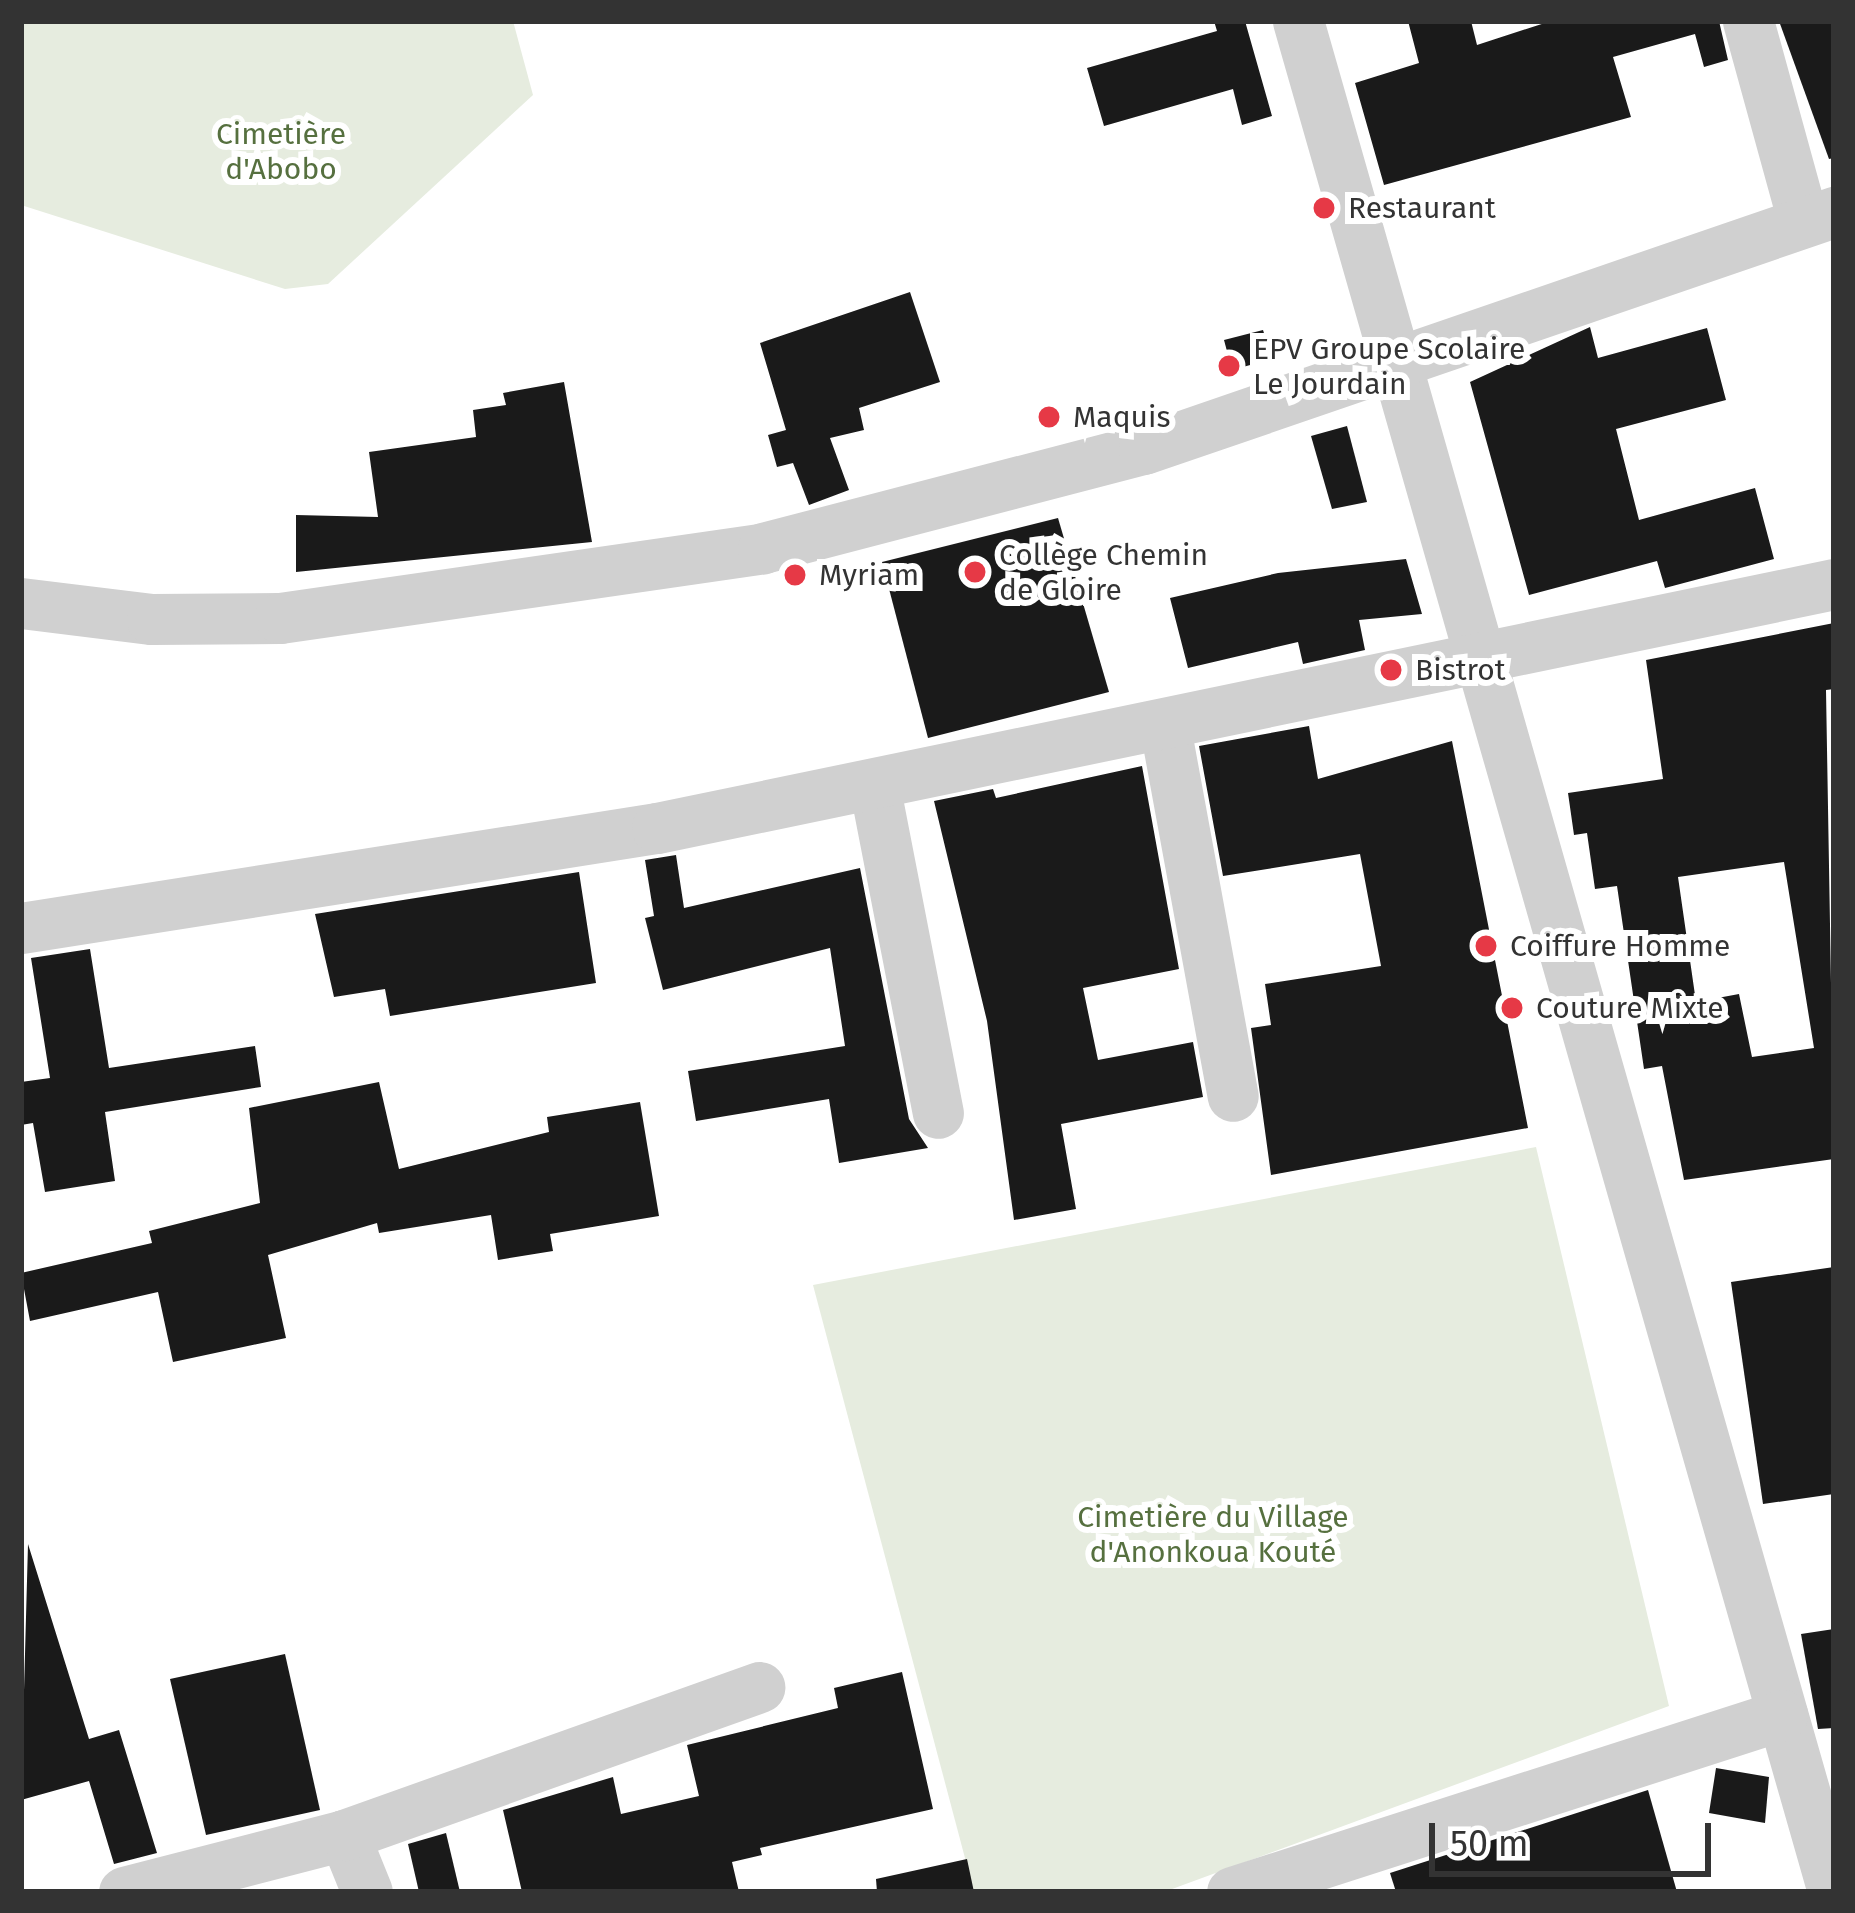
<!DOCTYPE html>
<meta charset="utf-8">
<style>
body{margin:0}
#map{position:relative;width:1855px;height:1913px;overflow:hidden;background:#fff;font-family:"Fira Sans",sans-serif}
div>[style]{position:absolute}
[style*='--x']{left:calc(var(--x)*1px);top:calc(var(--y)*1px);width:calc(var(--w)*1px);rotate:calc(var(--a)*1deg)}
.green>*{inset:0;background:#e6ecdf}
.building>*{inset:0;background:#1a1a1a}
.minor>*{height:51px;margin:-25.5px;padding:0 25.5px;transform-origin:25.5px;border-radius:25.5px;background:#d0d0d0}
.dots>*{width:33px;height:33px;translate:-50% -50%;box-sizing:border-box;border:6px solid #fff;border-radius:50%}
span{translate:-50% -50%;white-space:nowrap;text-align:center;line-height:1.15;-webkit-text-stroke:12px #fff;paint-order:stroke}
.park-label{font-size:30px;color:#56703f}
.poi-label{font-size:30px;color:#333}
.left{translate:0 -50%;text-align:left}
.frame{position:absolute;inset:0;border:24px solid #333;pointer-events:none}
.scale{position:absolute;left:1429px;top:1823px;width:282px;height:54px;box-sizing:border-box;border:6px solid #333;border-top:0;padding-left:15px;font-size:36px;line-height:42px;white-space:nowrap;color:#333;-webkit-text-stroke:9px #fff;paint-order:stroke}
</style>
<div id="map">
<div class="green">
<div style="clip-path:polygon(21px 21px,513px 21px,533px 95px,328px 284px,285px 289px,21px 205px)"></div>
<div style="clip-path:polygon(1536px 1147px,1669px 1706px,1164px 1892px,974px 1892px,813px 1285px)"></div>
</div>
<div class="building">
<div style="clip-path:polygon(1214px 21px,1245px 21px,1272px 116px,1242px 125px,1233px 89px,1104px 126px,1087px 68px,1217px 31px)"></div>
<div style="clip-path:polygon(1408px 21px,1471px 21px,1477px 45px,1551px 21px,1719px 21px,1728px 60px,1704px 67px,1695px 34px,1613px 57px,1631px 117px,1384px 185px,1355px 83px,1419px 63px)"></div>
<div style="clip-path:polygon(1779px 21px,1834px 21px,1834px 158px,1829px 159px)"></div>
<div style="clip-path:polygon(910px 292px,940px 382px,859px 408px,864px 430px,830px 438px,849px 490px,809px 505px,793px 463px,777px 467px,768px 435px,786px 430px,760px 343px)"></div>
<div style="clip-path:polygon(1590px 327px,1598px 358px,1707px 328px,1726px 400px,1616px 429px,1639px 520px,1755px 488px,1774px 559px,1665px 588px,1657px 561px,1529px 595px,1470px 382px)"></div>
<div style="clip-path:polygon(1263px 330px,1272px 359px,1232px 370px,1224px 340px)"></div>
<div style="clip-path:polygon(564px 382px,592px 542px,296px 572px,296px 515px,378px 517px,369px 452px,476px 437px,473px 410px,506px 405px,503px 393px)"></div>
<div style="clip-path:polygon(1347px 426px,1367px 502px,1332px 509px,1311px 436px)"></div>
<div style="clip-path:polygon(1058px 518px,1109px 692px,928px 738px,882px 562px)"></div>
<div style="clip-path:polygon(1406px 559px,1422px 614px,1359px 620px,1365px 650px,1303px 664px,1298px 642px,1188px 668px,1170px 598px,1278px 573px)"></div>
<div style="clip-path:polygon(evenodd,1834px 623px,1834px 689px,1826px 690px,1834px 1159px,1684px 1180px,1662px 1066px,1644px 1069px,1617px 886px,1595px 889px,1587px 833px,1574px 835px,1568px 793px,1663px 779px,1646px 660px,1834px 623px,1784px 862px,1814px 1048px,1752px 1057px,1739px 994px,1696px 1002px,1678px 877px,1784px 862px)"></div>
<div style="clip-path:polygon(1309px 726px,1318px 779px,1452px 741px,1528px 1128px,1271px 1175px,1251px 1028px,1271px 1025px,1265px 984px,1381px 966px,1360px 854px,1223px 876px,1199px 746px)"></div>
<div style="clip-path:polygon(1142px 766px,1179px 969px,1083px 988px,1098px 1060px,1193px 1042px,1203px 1097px,1061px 1124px,1076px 1209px,1014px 1220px,987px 1021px,934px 801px,993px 789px,996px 798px)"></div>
<div style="clip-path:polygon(676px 855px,684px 908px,860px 868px,909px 1119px,928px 1148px,839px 1163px,829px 1099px,696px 1121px,688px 1071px,845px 1046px,830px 948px,663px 990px,645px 918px,654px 916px,645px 860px)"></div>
<div style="clip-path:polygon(579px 872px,596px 983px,390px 1016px,385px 989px,334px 997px,315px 914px)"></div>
<div style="clip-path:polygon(90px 949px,109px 1068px,255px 1046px,261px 1087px,105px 1112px,115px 1181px,45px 1192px,33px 1123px,21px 1125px,21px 1082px,50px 1078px,31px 958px)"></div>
<div style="clip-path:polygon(379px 1082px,399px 1169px,549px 1132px,547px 1117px,640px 1102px,659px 1216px,550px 1234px,553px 1251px,498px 1260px,491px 1215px,379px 1233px,377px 1223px,268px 1255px,286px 1338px,173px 1362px,158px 1292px,30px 1321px,21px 1273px,152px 1243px,149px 1231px,260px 1203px,249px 1108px)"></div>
<div style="clip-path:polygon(1834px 1267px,1834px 1494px,1763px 1504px,1731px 1282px)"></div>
<div style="clip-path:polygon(28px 1544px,89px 1739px,119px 1730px,157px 1853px,114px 1864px,89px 1781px,21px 1800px)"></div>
<div style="clip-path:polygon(1834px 1629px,1834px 1728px,1818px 1729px,1801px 1634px)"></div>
<div style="clip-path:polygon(285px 1654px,320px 1810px,206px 1835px,170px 1679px)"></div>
<div style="clip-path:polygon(902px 1672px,933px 1809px,760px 1848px,762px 1855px,732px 1862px,739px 1892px,522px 1892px,503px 1810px,613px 1777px,621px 1814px,699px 1796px,687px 1745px,838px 1708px,834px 1688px)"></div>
<div style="clip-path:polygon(1716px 1768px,1769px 1777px,1765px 1823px,1709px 1813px)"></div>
<div style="clip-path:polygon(1648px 1790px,1677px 1892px,1396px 1892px,1390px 1873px)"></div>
<div style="clip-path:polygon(446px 1833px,460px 1892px,419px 1892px,408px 1844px)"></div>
<div style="clip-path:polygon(967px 1859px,974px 1892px,877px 1892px,876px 1879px)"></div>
</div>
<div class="minor">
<div style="--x:1298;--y:21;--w:1946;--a:74.04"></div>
<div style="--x:1748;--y:21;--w:206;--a:74.6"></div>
<div style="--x:21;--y:603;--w:132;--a:7"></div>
<div style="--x:152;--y:619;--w:128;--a:-0.4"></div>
<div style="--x:280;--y:618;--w:488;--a:-8.2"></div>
<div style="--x:763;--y:548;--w:394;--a:-14.6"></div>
<div style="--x:1144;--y:449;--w:730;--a:-18.96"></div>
<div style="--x:1165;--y:727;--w:375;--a:79.6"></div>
<div style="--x:874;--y:784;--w:335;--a:79"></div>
<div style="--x:21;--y:928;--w:644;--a:-8.94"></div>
<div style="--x:657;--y:828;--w:1202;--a:-11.71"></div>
<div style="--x:344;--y:1835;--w:61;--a:68"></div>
<div style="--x:124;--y:1892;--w:227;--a:-14.5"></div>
<div style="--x:344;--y:1835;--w:441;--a:-19.6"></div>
<div style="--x:1232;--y:1892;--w:578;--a:-17.84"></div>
</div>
<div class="dots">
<div style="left:1324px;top:208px;background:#e63946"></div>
<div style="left:1229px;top:366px;background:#e63946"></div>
<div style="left:1049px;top:417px;background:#e63946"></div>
<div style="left:975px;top:572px;background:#e63946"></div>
<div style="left:795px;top:575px;background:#e63946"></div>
<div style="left:1391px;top:670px;background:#e63946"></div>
<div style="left:1486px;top:946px;background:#e63946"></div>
<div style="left:1512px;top:1008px;background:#e63946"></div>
</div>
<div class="park-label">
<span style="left:281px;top:151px">Cimetière<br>d'Abobo</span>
<span style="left:1213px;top:1534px">Cimetière du Village<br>d'Anonkoua Kouté</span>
</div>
<div class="poi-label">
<span class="left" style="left:1348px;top:208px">Restaurant</span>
<span class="left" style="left:1253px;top:366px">EPV Groupe Scolaire<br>Le Jourdain</span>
<span class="left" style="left:1073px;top:417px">Maquis</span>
<span class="left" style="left:999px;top:572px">Collège Chemin<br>de Gloire</span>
<span class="left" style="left:819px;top:575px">Myriam</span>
<span class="left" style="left:1415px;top:670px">Bistrot</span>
<span class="left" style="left:1510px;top:946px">Coiffure Homme</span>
<span class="left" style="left:1536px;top:1008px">Couture Mixte</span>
</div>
<div class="frame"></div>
<div class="scale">50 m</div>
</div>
